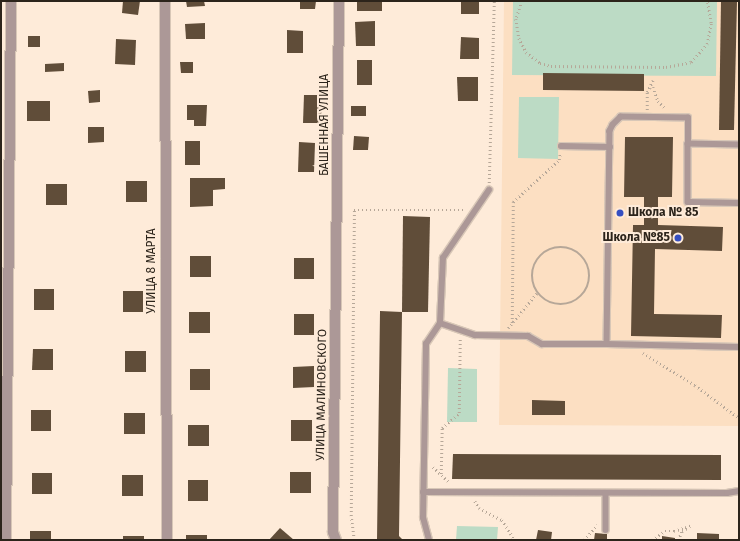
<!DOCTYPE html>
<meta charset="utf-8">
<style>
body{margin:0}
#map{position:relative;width:740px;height:541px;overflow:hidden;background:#feebd9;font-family:"Fira Sans",sans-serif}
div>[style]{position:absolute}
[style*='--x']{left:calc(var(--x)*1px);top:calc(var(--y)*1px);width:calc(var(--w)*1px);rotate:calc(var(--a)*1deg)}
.built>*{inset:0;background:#fcdfc2}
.green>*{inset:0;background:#bcdbc5}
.building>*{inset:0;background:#604d39}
.path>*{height:2.5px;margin-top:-1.25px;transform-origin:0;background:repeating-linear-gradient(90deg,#b6a798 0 1px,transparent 0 4px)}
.path>.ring{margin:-1.25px;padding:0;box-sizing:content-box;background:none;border:2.5px solid #b6a798;border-radius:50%}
.roads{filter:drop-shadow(1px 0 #d8c7b7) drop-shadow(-1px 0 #d8c7b7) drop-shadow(0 1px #d8c7b7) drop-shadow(0 -1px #d8c7b7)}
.service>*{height:5.5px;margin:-2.75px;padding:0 2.75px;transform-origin:2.75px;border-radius:2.75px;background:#ac9897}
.minor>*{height:10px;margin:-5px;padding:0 5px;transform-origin:5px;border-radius:5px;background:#ac9897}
.dots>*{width:11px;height:11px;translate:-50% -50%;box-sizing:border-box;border:2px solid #feebd9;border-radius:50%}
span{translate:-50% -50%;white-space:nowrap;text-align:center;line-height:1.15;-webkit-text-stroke:4px #feebd9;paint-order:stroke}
.street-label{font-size:12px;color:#2c241b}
.poi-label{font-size:12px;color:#2c241b;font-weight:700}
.left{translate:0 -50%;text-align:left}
.right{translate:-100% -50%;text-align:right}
.frame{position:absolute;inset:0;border:2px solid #2c241b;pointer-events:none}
</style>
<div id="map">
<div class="built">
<div style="clip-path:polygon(504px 1px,739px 1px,739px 426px,499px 425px)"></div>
</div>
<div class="green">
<div style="clip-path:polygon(513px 1px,717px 1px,716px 76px,512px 75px)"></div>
<div style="clip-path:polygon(519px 97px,559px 97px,558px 159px,518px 158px)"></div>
<div style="clip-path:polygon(448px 368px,477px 369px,477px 422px,447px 422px)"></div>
<div style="clip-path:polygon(457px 526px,498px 527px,497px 540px,456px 540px)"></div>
</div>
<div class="building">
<div style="clip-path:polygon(123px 1px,140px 1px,138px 15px,122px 13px)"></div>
<div style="clip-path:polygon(186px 1px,204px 1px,205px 6px,187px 7px)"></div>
<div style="clip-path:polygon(300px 1px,316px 1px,315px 9px,300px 9px)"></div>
<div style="clip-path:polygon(357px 1px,382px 1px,382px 11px,357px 11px)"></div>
<div style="clip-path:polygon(461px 1px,479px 1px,479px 14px,461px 14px)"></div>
<div style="clip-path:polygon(721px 1px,737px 1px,734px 130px,719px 130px)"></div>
<div style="clip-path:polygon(375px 21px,375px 46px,356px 46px,355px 22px)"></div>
<div style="clip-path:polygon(205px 23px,205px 39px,186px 39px,185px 24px)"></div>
<div style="clip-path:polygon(287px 30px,303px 31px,303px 53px,287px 53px)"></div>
<div style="clip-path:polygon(28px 36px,40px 36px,40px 47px,28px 47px)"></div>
<div style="clip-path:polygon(461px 37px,479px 38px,479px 59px,460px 59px)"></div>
<div style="clip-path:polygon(116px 39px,136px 40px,135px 65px,115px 64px)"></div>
<div style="clip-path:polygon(357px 60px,372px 60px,372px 85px,357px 85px)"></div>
<div style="clip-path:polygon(180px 62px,193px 62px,193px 73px,181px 73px)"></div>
<div style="clip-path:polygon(64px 63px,64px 71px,45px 72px,45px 64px)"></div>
<div style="clip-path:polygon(543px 73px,644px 74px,644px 91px,543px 90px)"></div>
<div style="clip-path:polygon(457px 77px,478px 77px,478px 101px,458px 101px)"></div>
<div style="clip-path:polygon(100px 90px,100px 102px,89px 103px,88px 91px)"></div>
<div style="clip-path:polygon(304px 95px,322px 95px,321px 123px,303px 123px)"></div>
<div style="clip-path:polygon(27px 101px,50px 101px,50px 121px,27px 121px)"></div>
<div style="clip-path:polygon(187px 105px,207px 105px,206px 126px,194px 126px,194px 120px,187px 120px)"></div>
<div style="clip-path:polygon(351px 106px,366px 106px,366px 116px,351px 116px)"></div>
<div style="clip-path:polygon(88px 127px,104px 127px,104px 142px,88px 143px)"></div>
<div style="clip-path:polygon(354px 136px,369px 137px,368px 150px,353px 150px)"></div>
<div style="clip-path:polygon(625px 137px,673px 137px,672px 197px,658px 197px,658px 225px,723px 227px,722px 251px,655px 249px,654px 314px,722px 315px,721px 338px,631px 336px,633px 225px,644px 225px,644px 197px,624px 197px)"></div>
<div style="clip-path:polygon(185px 141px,200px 141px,200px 165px,185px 165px)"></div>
<div style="clip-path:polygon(299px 142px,315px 143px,314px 172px,298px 172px)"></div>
<div style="clip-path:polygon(190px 178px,225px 178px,225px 189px,213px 190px,213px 206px,190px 207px)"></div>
<div style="clip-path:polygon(126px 181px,147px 181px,147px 202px,126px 202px)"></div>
<div style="clip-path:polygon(46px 184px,67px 184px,67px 205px,46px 205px)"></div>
<div style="clip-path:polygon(403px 216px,430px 217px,428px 312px,402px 312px)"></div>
<div style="clip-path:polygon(190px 256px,211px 256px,211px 277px,190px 277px)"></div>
<div style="clip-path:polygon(294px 258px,314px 258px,314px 279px,294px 279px)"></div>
<div style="clip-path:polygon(34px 289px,54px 289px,54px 310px,34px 310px)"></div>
<div style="clip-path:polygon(123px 291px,143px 291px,143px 312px,123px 312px)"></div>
<div style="clip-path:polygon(380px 311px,402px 312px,399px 536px,403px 540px,377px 540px)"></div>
<div style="clip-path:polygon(189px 312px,210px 312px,210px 333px,189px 333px)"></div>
<div style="clip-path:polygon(294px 314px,314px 314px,314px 335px,294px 335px)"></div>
<div style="clip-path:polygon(33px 349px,53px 349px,53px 370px,32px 370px)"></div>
<div style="clip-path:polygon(125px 351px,146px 351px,146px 372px,125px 372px)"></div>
<div style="clip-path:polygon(314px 366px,314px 387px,293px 388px,293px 367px)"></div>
<div style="clip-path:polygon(190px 369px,210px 369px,210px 390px,190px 390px)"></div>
<div style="clip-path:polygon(532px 400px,565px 401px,565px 415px,532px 415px)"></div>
<div style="clip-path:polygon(31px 410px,51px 410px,51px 431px,31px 431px)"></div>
<div style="clip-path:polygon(124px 413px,145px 413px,145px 434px,124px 434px)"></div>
<div style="clip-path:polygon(291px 420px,312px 420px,312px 441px,291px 441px)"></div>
<div style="clip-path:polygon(188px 425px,209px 425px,209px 446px,188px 446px)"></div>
<div style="clip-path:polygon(453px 454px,721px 455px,721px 480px,452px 479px)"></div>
<div style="clip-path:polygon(290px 472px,311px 472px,311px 493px,290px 493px)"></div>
<div style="clip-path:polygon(32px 473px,52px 473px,52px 494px,32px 494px)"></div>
<div style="clip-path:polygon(122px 475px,143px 475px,143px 496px,122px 496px)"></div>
<div style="clip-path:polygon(188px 480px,208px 480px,208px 501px,188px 501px)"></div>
<div style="clip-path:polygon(280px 528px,294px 540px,269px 540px)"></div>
<div style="clip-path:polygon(538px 530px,552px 532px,551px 540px,536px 540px)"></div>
<div style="clip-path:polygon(30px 531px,51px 531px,51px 540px,30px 540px)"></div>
<div style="clip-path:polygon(595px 533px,607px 534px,607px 540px,594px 540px)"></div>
<div style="clip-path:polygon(697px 533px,719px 534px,719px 540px,697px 540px)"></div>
<div style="clip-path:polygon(186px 535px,207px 535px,207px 540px,186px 540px)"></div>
<div style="clip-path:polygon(123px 536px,144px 536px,144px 540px,123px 540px)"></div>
<div style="clip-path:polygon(662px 536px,675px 538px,675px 540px,662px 540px)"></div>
</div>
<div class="path">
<div style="--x:522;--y:1;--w:19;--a:108"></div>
<div style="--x:516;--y:19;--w:19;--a:81"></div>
<div style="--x:519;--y:38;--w:16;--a:63"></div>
<div style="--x:526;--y:52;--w:18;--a:38"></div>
<div style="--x:540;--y:63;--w:11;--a:15"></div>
<div style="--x:551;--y:66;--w:115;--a:0.5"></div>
<div style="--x:666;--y:67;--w:25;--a:-11"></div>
<div style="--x:691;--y:62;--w:24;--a:-48"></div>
<div style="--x:707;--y:44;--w:21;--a:-79"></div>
<div style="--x:711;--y:23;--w:22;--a:-100"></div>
<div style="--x:653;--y:87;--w:15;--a:70"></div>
<div style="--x:658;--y:101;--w:10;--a:45"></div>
<div style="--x:647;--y:110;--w:18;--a:-90"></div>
<div style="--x:647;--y:92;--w:13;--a:-63"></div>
<div style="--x:489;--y:183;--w:182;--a:-88.4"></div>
<div class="ring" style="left:532px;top:247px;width:55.5px;height:55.5px"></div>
<div style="--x:512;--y:323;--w:121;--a:-89.5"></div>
<div style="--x:513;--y:202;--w:62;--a:-42.4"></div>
<div style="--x:559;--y:160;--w:6;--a:-81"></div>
<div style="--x:508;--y:328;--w:45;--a:-50.4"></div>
<div style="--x:643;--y:353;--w:61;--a:31.6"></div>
<div style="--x:695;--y:385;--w:55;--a:36.9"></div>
<div style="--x:433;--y:467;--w:23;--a:43"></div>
<div style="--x:441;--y:474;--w:46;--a:-88.8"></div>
<div style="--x:442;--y:428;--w:23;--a:-41"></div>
<div style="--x:459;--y:413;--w:74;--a:-89.2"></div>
<div style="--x:475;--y:501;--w:8;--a:60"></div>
<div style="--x:479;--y:508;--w:26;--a:28"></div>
<div style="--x:502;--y:520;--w:24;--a:57"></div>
<div style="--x:354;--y:540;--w:24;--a:-97"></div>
<div style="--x:351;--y:516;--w:306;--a:-89.4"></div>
<div style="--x:354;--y:210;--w:111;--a:0"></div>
<div style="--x:584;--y:540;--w:20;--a:-49"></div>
<div style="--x:652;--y:540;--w:16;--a:-35"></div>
<div style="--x:665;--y:531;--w:9;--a:0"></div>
<div style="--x:674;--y:531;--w:19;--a:-18"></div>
<div style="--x:678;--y:540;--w:10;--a:-66"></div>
<div style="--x:682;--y:531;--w:6;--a:-31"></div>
</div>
<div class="roads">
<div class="service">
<div style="--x:688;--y:144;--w:58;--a:90"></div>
<div style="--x:688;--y:202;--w:51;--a:1.1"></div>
<div style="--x:739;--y:145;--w:51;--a:-178.9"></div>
<div style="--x:688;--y:144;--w:26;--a:-90"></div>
<div style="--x:688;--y:118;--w:67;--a:-179.1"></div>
<div style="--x:621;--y:117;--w:11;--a:135"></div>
<div style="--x:613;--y:125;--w:7;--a:117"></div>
<div style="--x:610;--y:131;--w:213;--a:90.8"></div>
<div style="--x:607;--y:344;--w:132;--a:1.3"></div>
<div style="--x:561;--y:146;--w:49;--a:1.2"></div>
<div style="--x:440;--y:323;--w:37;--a:19"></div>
<div style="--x:475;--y:335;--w:53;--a:1.1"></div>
<div style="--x:528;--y:336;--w:16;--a:30"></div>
<div style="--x:542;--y:344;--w:65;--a:0"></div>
<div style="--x:423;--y:492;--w:304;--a:0.2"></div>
<div style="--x:727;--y:493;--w:12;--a:-9"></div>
<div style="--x:606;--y:493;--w:37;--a:90"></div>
<div style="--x:429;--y:540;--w:23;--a:-105"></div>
<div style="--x:423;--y:518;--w:174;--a:-89"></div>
<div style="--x:426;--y:344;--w:25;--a:-56"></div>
<div style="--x:440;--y:323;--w:65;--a:-87.4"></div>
<div style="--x:443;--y:258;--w:82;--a:-55.9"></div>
</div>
<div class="minor">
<div style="--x:165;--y:1;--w:539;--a:89.79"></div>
<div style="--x:6;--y:540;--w:539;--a:-89.47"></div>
<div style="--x:336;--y:540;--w:9;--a:-111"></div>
<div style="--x:333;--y:532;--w:531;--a:-89.35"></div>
</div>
</div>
<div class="dots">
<div style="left:620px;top:213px;background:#364fc1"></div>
<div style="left:678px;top:238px;background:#364fc1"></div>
</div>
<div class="street-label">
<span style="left:325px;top:125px;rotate:-90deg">БАШЕННАЯ УЛИЦА</span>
<span style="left:152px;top:271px;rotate:-90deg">УЛИЦА 8 МАРТА</span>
<span style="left:322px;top:395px;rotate:-89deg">УЛИЦА МАЛИНОВСКОГО</span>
</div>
<div class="poi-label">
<span class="left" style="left:628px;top:213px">Школа № 85</span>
<span class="right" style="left:670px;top:238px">Школа №85</span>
</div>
<div class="frame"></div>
</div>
